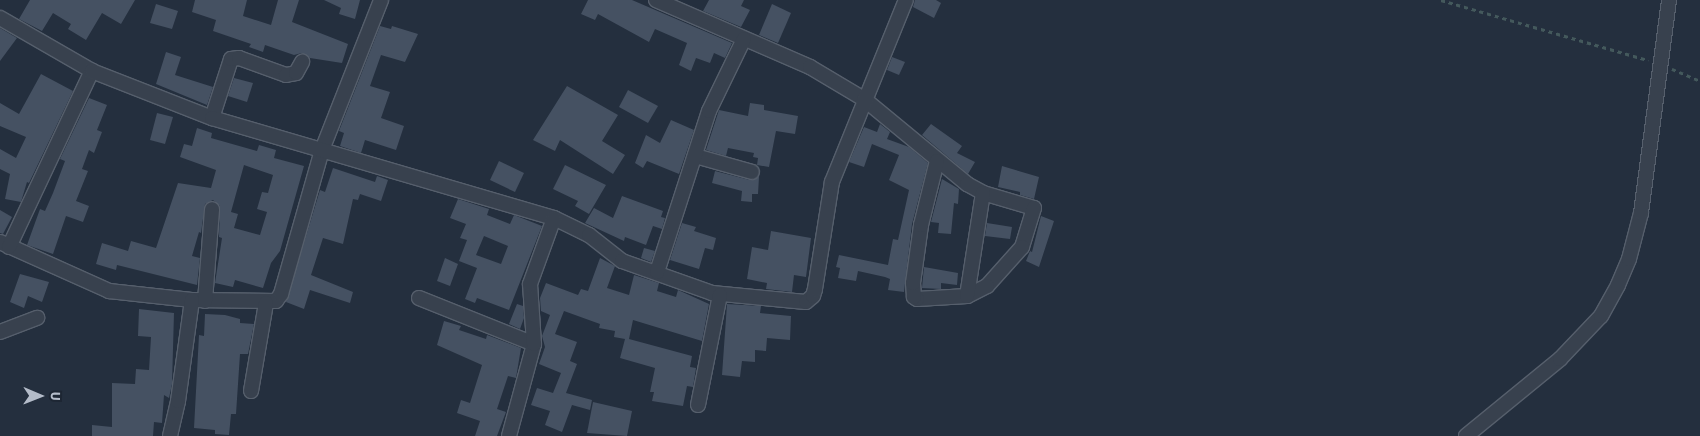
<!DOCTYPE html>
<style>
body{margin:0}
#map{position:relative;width:1700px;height:436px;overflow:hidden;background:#242f3e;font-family:"Source Sans 3",sans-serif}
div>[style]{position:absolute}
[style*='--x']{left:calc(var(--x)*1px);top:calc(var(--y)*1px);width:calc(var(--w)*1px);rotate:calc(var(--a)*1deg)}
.building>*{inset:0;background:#455162}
.path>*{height:2.5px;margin-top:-1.25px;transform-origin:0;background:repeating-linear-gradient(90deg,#44595c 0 4px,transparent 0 8px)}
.roads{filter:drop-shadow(1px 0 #565f6c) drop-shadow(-1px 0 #565f6c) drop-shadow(0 1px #565f6c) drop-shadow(0 -1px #565f6c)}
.street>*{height:14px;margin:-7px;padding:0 7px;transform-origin:7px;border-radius:7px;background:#38414e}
span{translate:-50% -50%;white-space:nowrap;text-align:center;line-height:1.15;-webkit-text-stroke:4px #1d2633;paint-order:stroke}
.north{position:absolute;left:15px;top:371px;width:50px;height:50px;-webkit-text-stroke:4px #1d2633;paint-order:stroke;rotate:91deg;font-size:14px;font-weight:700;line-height:20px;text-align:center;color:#b4bcc9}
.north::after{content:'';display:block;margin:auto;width:18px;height:22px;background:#b4bcc9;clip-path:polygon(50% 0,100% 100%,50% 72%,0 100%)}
</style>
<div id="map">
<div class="building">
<div style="clip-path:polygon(30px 0,135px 0,121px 24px,102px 13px,86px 40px,68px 29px,71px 24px,53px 13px,42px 31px,19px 19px)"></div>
<div style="clip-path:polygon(195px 0,247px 0,243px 16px,271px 25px,278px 0,299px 0,292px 22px,348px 44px,342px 63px,310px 58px,302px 53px,294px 55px,265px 45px,263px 52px,249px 47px,251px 44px,213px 31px,216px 20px,192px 12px)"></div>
<div style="clip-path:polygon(324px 0,360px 0,355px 19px,339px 14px,341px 8px)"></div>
<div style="clip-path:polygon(588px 0,632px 0,732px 43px,725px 58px,714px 53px,710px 63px,696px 58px,691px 71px,679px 65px,687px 43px,655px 29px,649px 42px,598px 14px,595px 20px,581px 14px)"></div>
<div style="clip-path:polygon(709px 0,744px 0,741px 6px,750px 10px,741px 27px,703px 11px)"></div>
<div style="clip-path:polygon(915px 0,936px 0,941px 3px,934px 18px,913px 7px)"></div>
<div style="clip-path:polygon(156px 4px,178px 11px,172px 29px,150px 23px)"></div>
<div style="clip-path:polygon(772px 4px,791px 13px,778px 43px,759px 35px)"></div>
<div style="clip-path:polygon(380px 26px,391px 29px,392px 26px,418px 34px,405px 62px,381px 55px,370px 86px,390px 92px,381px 118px,404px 126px,396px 150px,365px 140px,361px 153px,340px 146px,344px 133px,339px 131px)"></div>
<div style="clip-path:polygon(0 28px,17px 38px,0 61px)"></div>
<div style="clip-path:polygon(166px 52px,181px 57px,175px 75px,213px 87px,207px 105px,156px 84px)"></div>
<div style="clip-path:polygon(892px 57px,905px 62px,899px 75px,887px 70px)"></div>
<div style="clip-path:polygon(41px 74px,73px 91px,29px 183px,27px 182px,21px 202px,5px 199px,10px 174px,0 169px,0 149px,16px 158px,26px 137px,0 126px,0 103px,19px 114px)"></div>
<div style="clip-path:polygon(234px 78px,253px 83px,247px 102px,228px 96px)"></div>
<div style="clip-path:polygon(567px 86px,618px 115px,602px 141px,625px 155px,613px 174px,560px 140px,555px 151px,533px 140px)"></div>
<div style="clip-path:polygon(628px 90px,658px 106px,648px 123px,619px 107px)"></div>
<div style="clip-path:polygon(89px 98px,107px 105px,97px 130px,102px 132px,94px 153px,89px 150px,82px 169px,88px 171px,76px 201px,89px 206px,83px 222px,66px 216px,53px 254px,27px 245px,40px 209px,45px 211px,53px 193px,65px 161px,60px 159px)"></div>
<div style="clip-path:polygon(750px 103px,764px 105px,764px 110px,798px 116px,795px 134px,776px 131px,769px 167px,757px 165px,758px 158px,753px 157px,754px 153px,728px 148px,726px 156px,706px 150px,719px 110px,748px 116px)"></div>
<div style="clip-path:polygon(157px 113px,173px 117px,165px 144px,150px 140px)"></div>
<div style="clip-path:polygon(671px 120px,694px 130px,679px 174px,647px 161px,643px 168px,635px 163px,646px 135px,660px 143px)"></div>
<div style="clip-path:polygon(880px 124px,890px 132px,887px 139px,909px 147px,928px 163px,912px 224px,904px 292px,888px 290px,890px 279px,885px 277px,858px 271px,856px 281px,838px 278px,840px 268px,836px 267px,839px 255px,888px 265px,893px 239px,898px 240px,909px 190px,889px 180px,899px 155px,872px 144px,864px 167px,849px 162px,864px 127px,877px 132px)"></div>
<div style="clip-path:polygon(931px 124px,962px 146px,957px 153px,975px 162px,968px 174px,922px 135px)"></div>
<div style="clip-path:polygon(evenodd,197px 128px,212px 133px,211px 138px,257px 151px,259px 145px,276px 150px,274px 158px,304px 166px,280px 251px,271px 263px,263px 288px,235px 280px,233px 287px,215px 283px,222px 238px,219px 237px,220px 206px,213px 200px,205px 204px,201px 233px,199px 232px,192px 256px,200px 258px,197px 285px,117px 265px,116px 270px,96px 264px,102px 243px,128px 251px,131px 241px,156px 248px,178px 183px,211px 188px,216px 170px,180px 157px,184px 144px,192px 146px,197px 128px,244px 165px,273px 175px,268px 193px,262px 192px,257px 209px,267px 212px,260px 235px,234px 228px,238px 214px,231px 212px,244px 165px)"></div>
<div style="clip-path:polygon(499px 161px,524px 173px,515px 192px,490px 180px)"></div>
<div style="clip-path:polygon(565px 165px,606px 185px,589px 214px,575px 206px,578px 201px,553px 189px)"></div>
<div style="clip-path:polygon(1002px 166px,1039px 177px,1034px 199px,1020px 195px,1020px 192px,998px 187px)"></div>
<div style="clip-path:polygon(333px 168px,375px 182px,377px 176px,388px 180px,381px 201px,360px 194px,358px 200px,353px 199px,343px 244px,323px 238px,311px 275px,353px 292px,350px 303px,310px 290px,304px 309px,286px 302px,320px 190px,325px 192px)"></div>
<div style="clip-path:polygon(715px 171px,750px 180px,759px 177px,758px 194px,752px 194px,752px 202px,741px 201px,742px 191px,712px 183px)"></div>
<div style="clip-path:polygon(942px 179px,959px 189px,958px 204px,954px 203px,951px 234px,938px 233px,939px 223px,931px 222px)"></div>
<div style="clip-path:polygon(622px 196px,663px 211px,661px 217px,665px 218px,662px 229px,653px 226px,646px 245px,625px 237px,624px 241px,585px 223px,594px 208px,613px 218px)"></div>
<div style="clip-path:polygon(evenodd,458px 199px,489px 209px,487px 215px,510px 224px,514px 215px,542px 226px,509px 310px,477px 298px,475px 303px,465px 299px,477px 268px,459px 261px,467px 240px,460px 238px,466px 224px,450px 218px,458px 199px,484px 236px,508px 246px,501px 264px,476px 255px,484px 236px)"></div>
<div style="clip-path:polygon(0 210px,12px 217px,3px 234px,0 233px)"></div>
<div style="clip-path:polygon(1041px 216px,1054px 221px,1039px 267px,1026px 261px,1030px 251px,1032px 252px)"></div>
<div style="clip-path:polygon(682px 223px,696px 227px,694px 231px,716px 238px,713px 250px,705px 248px,699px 269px,670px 260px)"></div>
<div style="clip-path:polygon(987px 223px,1012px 227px,1010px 239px,985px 236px)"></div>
<div style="clip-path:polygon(771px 231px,811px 238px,806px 277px,794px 275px,792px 292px,766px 289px,767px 283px,747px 279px,752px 247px,768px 250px)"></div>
<div style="clip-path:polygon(644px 248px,655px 251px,651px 262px,641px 258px)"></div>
<div style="clip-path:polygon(445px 258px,458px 264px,450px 286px,437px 281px)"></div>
<div style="clip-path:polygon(600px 258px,615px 266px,607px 288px,629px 295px,634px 275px,659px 283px,657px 291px,676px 297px,678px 290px,709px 304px,702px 341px,633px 320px,629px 339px,692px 356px,690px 367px,696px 368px,693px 387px,687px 386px,683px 406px,652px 401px,654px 392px,650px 392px,655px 368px,620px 358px,625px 339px,614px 337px,615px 331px,599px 328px,600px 324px,564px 311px,555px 334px,577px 342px,570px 361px,577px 364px,566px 393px,592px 400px,590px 410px,572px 405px,562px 432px,545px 425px,550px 411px,531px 405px,537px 388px,553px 393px,561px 373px,539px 364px,545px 347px,542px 336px,550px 315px,541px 311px,540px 298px,546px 283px,578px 295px,581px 289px,588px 291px)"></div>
<div style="clip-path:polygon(924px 267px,958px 273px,957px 285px,941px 283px,941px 289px,922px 288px)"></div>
<div style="clip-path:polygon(20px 274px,49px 282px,42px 302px,28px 296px,24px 308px,10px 302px)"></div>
<div style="clip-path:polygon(517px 304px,523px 306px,524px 318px,520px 329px,509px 324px)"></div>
<div style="clip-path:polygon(727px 304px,761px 306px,760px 313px,791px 316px,790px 340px,767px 338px,766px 351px,755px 350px,755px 362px,742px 361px,740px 377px,722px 375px)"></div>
<div style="clip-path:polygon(139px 309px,174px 313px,172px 384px,169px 398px,164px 395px,162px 423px,154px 422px,153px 436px,92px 436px,92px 425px,112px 427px,112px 383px,135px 384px,136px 369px,149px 370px,151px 337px,138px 336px)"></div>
<div style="clip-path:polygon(205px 314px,225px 315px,240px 319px,240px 323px,254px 324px,248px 354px,240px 354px,236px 414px,231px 414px,229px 435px,215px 434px,215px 430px,194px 428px,199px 335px,204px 336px)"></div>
<div style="clip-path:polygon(444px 321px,461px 326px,459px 330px,486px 339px,487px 335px,521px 348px,516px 378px,508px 376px,497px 409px,506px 412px,497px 436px,475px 436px,480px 421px,457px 413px,461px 400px,470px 403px,482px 365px,437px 345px)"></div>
<div style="clip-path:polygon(593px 402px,632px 411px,627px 436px,587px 433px)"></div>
</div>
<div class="path">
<div style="--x:1441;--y:0;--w:216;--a:16.2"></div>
<div style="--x:1672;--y:69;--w:30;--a:23"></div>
</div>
<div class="roads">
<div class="street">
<div style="--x:656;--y:0;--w:168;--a:23.5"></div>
<div style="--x:810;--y:67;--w:63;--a:30.7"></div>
<div style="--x:864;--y:99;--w:134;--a:39.5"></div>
<div style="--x:967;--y:184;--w:18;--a:29"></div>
<div style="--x:983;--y:193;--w:53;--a:16.4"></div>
<div style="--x:1034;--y:208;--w:41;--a:107.1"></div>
<div style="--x:1022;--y:247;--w:52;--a:131.9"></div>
<div style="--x:987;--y:286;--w:22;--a:153"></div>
<div style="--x:967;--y:296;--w:50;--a:176.6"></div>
<div style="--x:917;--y:299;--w:4;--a:-146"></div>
<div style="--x:914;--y:297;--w:14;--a:-94"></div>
<div style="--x:913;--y:283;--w:59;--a:-82.1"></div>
<div style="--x:921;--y:225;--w:66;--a:-76"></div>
<div style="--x:0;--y:18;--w:106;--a:29.9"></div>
<div style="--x:212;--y:118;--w:62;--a:-72.1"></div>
<div style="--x:231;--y:59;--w:8;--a:-7"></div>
<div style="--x:239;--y:58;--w:50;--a:19.9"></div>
<div style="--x:286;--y:75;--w:10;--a:-11"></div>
<div style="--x:296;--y:73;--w:13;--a:-61"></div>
<div style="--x:695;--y:156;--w:59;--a:15.7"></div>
<div style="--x:0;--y:242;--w:120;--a:24.2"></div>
<div style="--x:109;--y:291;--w:83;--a:6.2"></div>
<div style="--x:192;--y:300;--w:84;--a:0.7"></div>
<div style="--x:276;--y:301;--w:9;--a:-54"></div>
<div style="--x:281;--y:294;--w:150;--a:-74.1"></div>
<div style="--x:322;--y:150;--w:161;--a:-68.5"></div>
<div style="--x:9;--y:247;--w:195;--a:-64.8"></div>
<div style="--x:92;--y:71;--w:129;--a:21.4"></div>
<div style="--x:212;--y:118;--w:356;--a:16.3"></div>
<div style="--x:554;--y:218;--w:39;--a:26"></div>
<div style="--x:589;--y:235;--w:42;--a:38.2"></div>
<div style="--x:622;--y:261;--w:96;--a:19.6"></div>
<div style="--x:712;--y:293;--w:94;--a:5.5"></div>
<div style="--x:806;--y:302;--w:9;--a:-41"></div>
<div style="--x:813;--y:296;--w:7;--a:-74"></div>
<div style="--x:815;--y:289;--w:108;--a:-81"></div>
<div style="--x:832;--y:182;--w:196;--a:-67.9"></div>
<div style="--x:657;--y:272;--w:169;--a:-72.1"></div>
<div style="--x:709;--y:111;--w:80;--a:-64.1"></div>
<div style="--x:967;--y:296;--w:104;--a:-81.2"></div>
<div style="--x:419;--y:298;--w:124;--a:21.8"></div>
<div style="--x:205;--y:301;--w:92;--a:-85.6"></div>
<div style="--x:0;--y:332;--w:40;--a:-21"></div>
<div style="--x:251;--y:391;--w:89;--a:-80.3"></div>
<div style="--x:698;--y:405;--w:112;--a:-78.7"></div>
<div style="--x:170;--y:436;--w:36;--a:-77"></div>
<div style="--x:178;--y:401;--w:102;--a:-82.1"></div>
<div style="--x:509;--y:436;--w:95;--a:-74.8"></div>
<div style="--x:534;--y:344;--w:60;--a:-93.8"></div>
<div style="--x:530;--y:284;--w:70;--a:-70"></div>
<div style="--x:1466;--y:436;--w:122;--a:-39.3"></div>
<div style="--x:1560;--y:359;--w:59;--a:-46.4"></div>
<div style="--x:1601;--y:316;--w:35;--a:-61"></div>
<div style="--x:1618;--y:285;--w:28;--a:-67"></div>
<div style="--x:1629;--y:259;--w:48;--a:-75.4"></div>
<div style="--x:1641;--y:213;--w:215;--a:-82.5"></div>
</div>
</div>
<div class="north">U</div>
</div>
